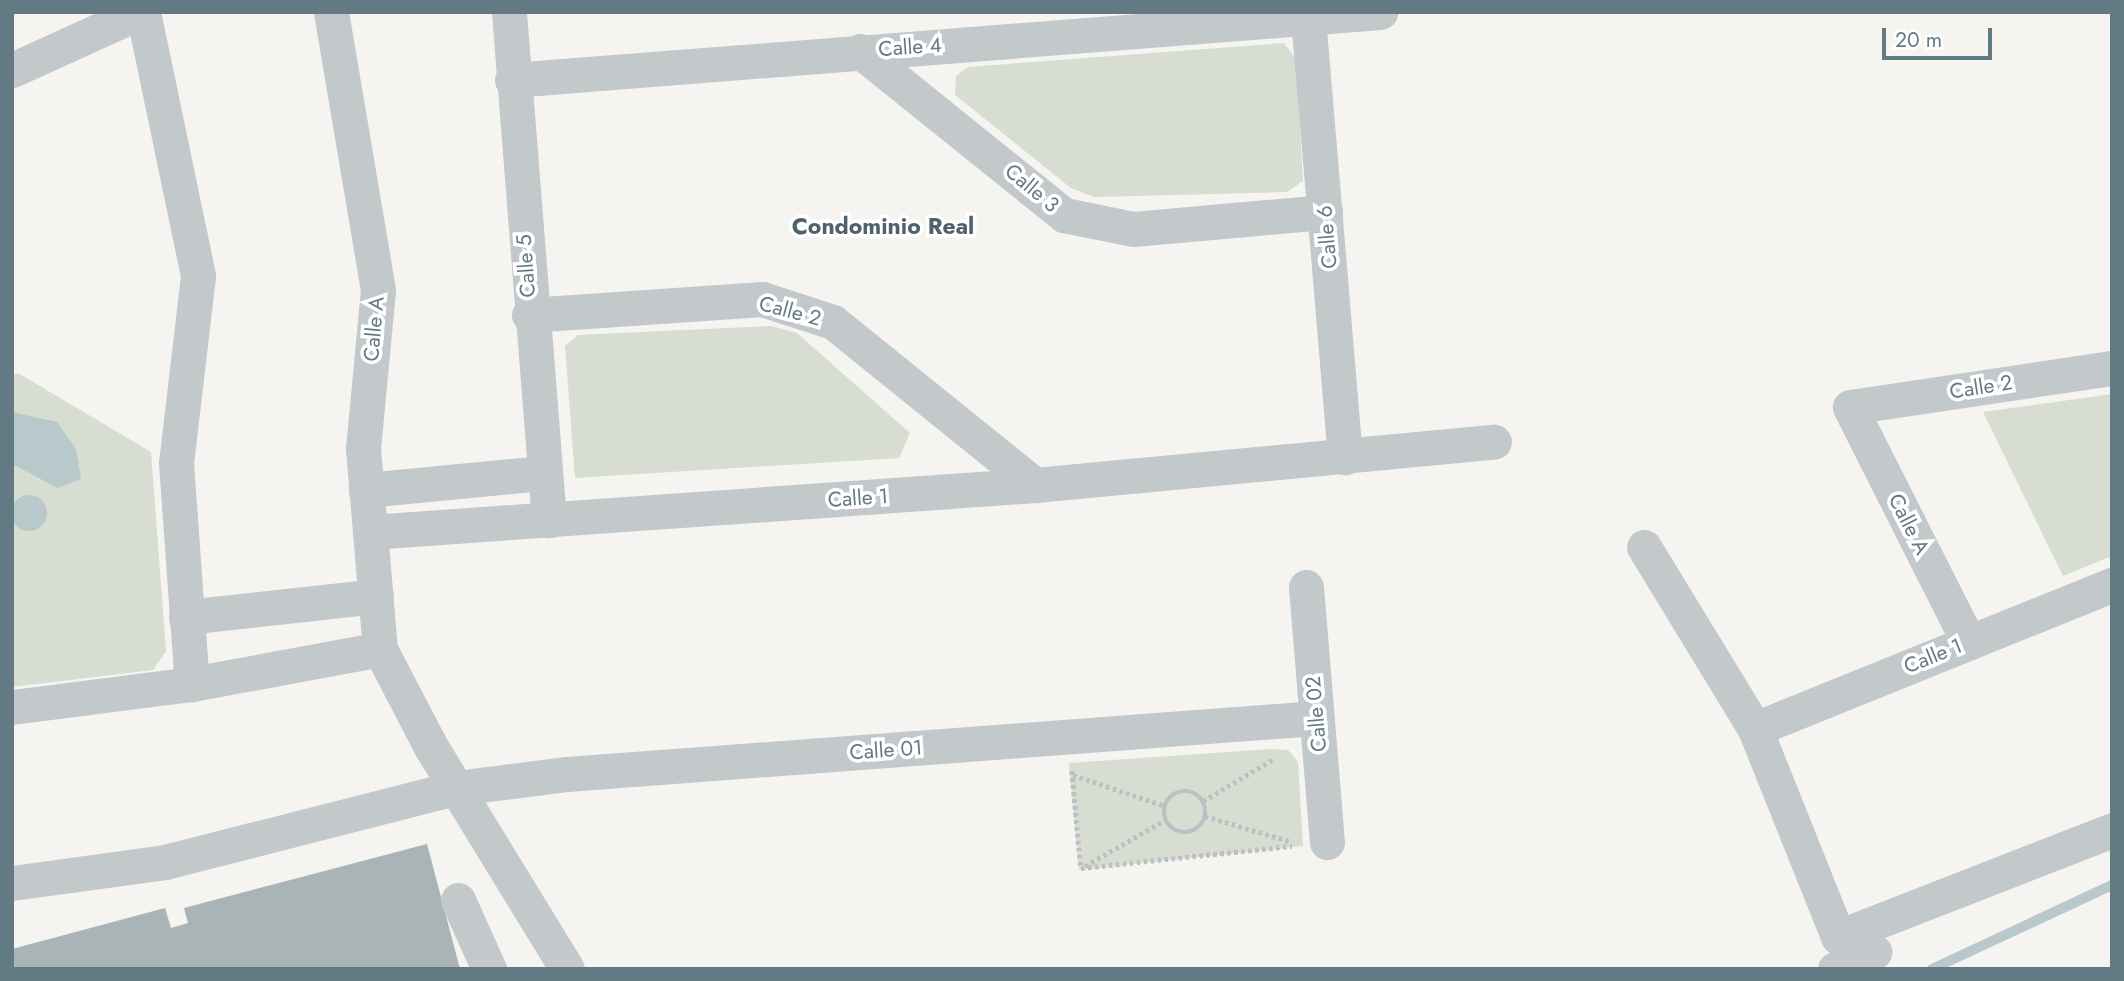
<!DOCTYPE html>
<style>
body{margin:0}
#map{position:relative;width:2124px;height:981px;overflow:hidden;background:#f5f4f0;font-family:Jost,sans-serif}
div>[style]{position:absolute}
[style*='--x']{left:calc(var(--x)*1px);top:calc(var(--y)*1px);width:calc(var(--w)*1px);rotate:calc(var(--a)*1deg)}
.green>*{inset:0;background:#d7ddd1}
.water>*{inset:0;background:#b9c9cb}
.round{border-radius:50%}
.stream>*{height:10px;margin:-5px;padding:0 5px;transform-origin:5px;border-radius:5px;background:#b9c9cb}
.building>*{inset:0;background:#a8b4b6}
.path>*{height:4.5px;margin-top:-2.25px;transform-origin:0;background:repeating-linear-gradient(90deg,#bdc0c1 0 3.5px,transparent 0 7px)}
.path>.ring{margin:-2.25px;padding:0;box-sizing:content-box;background:none;border:4.5px solid #bdc0c1;border-radius:50%}
.minor>*{height:35px;margin:-17.5px;padding:0 17.5px;transform-origin:17.5px;border-radius:17.5px;background:#c3c8ca}
span{translate:-50% -50%;white-space:nowrap;text-align:center;line-height:1.15;-webkit-text-stroke:7px #fff;paint-order:stroke}
.street-label{font-size:21px;color:#617a84}
.neighbourhood-label{font-size:23px;color:#4f6169;font-weight:700}
.frame{position:absolute;inset:0;border:14px solid #617a84;pointer-events:none}
.scale{position:absolute;left:1882px;top:28px;width:110px;height:32px;box-sizing:border-box;border:4px solid #617a84;border-top:0;padding-left:9px;font-size:21px;line-height:24px;white-space:nowrap;color:#617a84;-webkit-text-stroke:5px #fff;paint-order:stroke}
</style>
<div id="map">
<div class="green">
<div style="clip-path:polygon(1284px 43px,1296px 59px,1303px 181px,1287px 192px,1094px 197px,1071px 188px,955px 95px,956px 76px,968px 67px)"></div>
<div style="clip-path:polygon(771px 326px,797px 333px,910px 433px,899px 458px,575px 478px,565px 346px,578px 335px)"></div>
<div style="clip-path:polygon(18px 373px,151px 452px,166px 651px,153px 670px,12px 687px,12px 375px)"></div>
<div style="clip-path:polygon(2112px 394px,2112px 556px,2063px 576px,1983px 412px)"></div>
<div style="clip-path:polygon(1271px 749px,1288px 750px,1298px 762px,1303px 846px,1079px 870px,1069px 763px)"></div>
</div>
<div class="water">
<div style="clip-path:polygon(12px 412px,57px 422px,76px 449px,81px 479px,58px 488px,12px 464px)"></div>
<div class="round" style="left:11px;top:495px;width:36px;height:36px"></div>
</div>
<div class="stream">
<div style="--x:1932;--y:969;--w:199;--a:-25"></div>
</div>
<div class="building">
<div style="clip-path:polygon(427px 844px,460px 969px,12px 969px,12px 949px,165px 908px,171px 928px,188px 923px,184px 908px)"></div>
</div>
<div class="path">
<div style="--x:1072;--y:771;--w:97;--a:84.7"></div>
<div style="--x:1081;--y:868;--w:212;--a:-6"></div>
<div style="--x:1073;--y:775;--w:97;--a:18.6"></div>
<div class="ring" style="left:1164px;top:791px;width:37.5px;height:37.5px"></div>
<div style="--x:1203;--y:801;--w:84;--a:-30.8"></div>
<div style="--x:1205;--y:816;--w:91;--a:16.6"></div>
<div style="--x:1085;--y:866;--w:92;--a:-29.9"></div>
</div>
<div class="minor">
<div style="--x:143;--y:12;--w:270;--a:78.2"></div>
<div style="--x:198;--y:276;--w:188;--a:96.7"></div>
<div style="--x:176;--y:463;--w:222;--a:85.9"></div>
<div style="--x:331;--y:12;--w:282;--a:80.4"></div>
<div style="--x:378;--y:290;--w:159;--a:95.4"></div>
<div style="--x:363;--y:448;--w:202;--a:85.2"></div>
<div style="--x:380;--y:649;--w:110;--a:62.5"></div>
<div style="--x:431;--y:747;--w:260;--a:58.5"></div>
<div style="--x:509;--y:12;--w:510;--a:85.5"></div>
<div style="--x:1308;--y:17;--w:442;--a:85.2"></div>
<div style="--x:860;--y:51;--w:262;--a:38.8"></div>
<div style="--x:1064;--y:215;--w:70;--a:11.5"></div>
<div style="--x:1133;--y:229;--w:193;--a:-5.1"></div>
<div style="--x:12;--y:70;--w:141;--a:-24.4"></div>
<div style="--x:512;--y:80;--w:871;--a:-4.48"></div>
<div style="--x:529;--y:315;--w:234;--a:-3.9"></div>
<div style="--x:762;--y:299;--w:75;--a:17.9"></div>
<div style="--x:833;--y:322;--w:260;--a:38.9"></div>
<div style="--x:366;--y:490;--w:179;--a:-5.5"></div>
<div style="--x:370;--y:532;--w:667;--a:-4.04"></div>
<div style="--x:1035;--y:485;--w:461;--a:-5.4"></div>
<div style="--x:1644;--y:547;--w:213;--a:58.6"></div>
<div style="--x:1755;--y:729;--w:224;--a:68.2"></div>
<div style="--x:1838;--y:937;--w:294;--a:-21.3"></div>
<div style="--x:1306;--y:587;--w:256;--a:85.3"></div>
<div style="--x:186;--y:617;--w:191;--a:-6.3"></div>
<div style="--x:1968;--y:641;--w:262;--a:-116.8"></div>
<div style="--x:1850;--y:407;--w:265;--a:-8.5"></div>
<div style="--x:12;--y:707;--w:181;--a:-7.3"></div>
<div style="--x:192;--y:684;--w:191;--a:-10.5"></div>
<div style="--x:1755;--y:729;--w:385;--a:-22"></div>
<div style="--x:12;--y:883;--w:154;--a:-7.8"></div>
<div style="--x:165;--y:862;--w:300;--a:-14.3"></div>
<div style="--x:456;--y:788;--w:112;--a:-7.2"></div>
<div style="--x:567;--y:774;--w:751;--a:-4.28"></div>
<div style="--x:458;--y:900;--w:76;--a:65.8"></div>
<div style="--x:1835;--y:969;--w:43;--a:-23.6"></div>
</div>
<div class="street-label">
<span style="left:910px;top:47px;rotate:-4deg">Calle 4</span>
<span style="left:1032px;top:188px;rotate:40deg">Calle 3</span>
<span style="left:1327px;top:237px;rotate:-95deg">Calle 6</span>
<span style="left:526px;top:266px;rotate:-94deg">Calle 5</span>
<span style="left:790px;top:311px;rotate:15deg">Calle 2</span>
<span style="left:374px;top:329px;rotate:-85deg">Calle A</span>
<span style="left:1981px;top:387px;rotate:-9deg">Calle 2</span>
<span style="left:858px;top:498px;rotate:-4deg">Calle 1</span>
<span style="left:1909px;top:524px;rotate:63deg">Calle A</span>
<span style="left:1933px;top:656px;rotate:-22deg">Calle 1</span>
<span style="left:1316px;top:714px;rotate:-95deg">Calle 02</span>
<span style="left:886px;top:750px;rotate:-4deg">Calle 01</span>
</div>
<div class="neighbourhood-label">
<span style="left:883px;top:226px">Condominio Real</span>
</div>
<div class="frame"></div>
<div class="scale">20 m</div>
</div>
